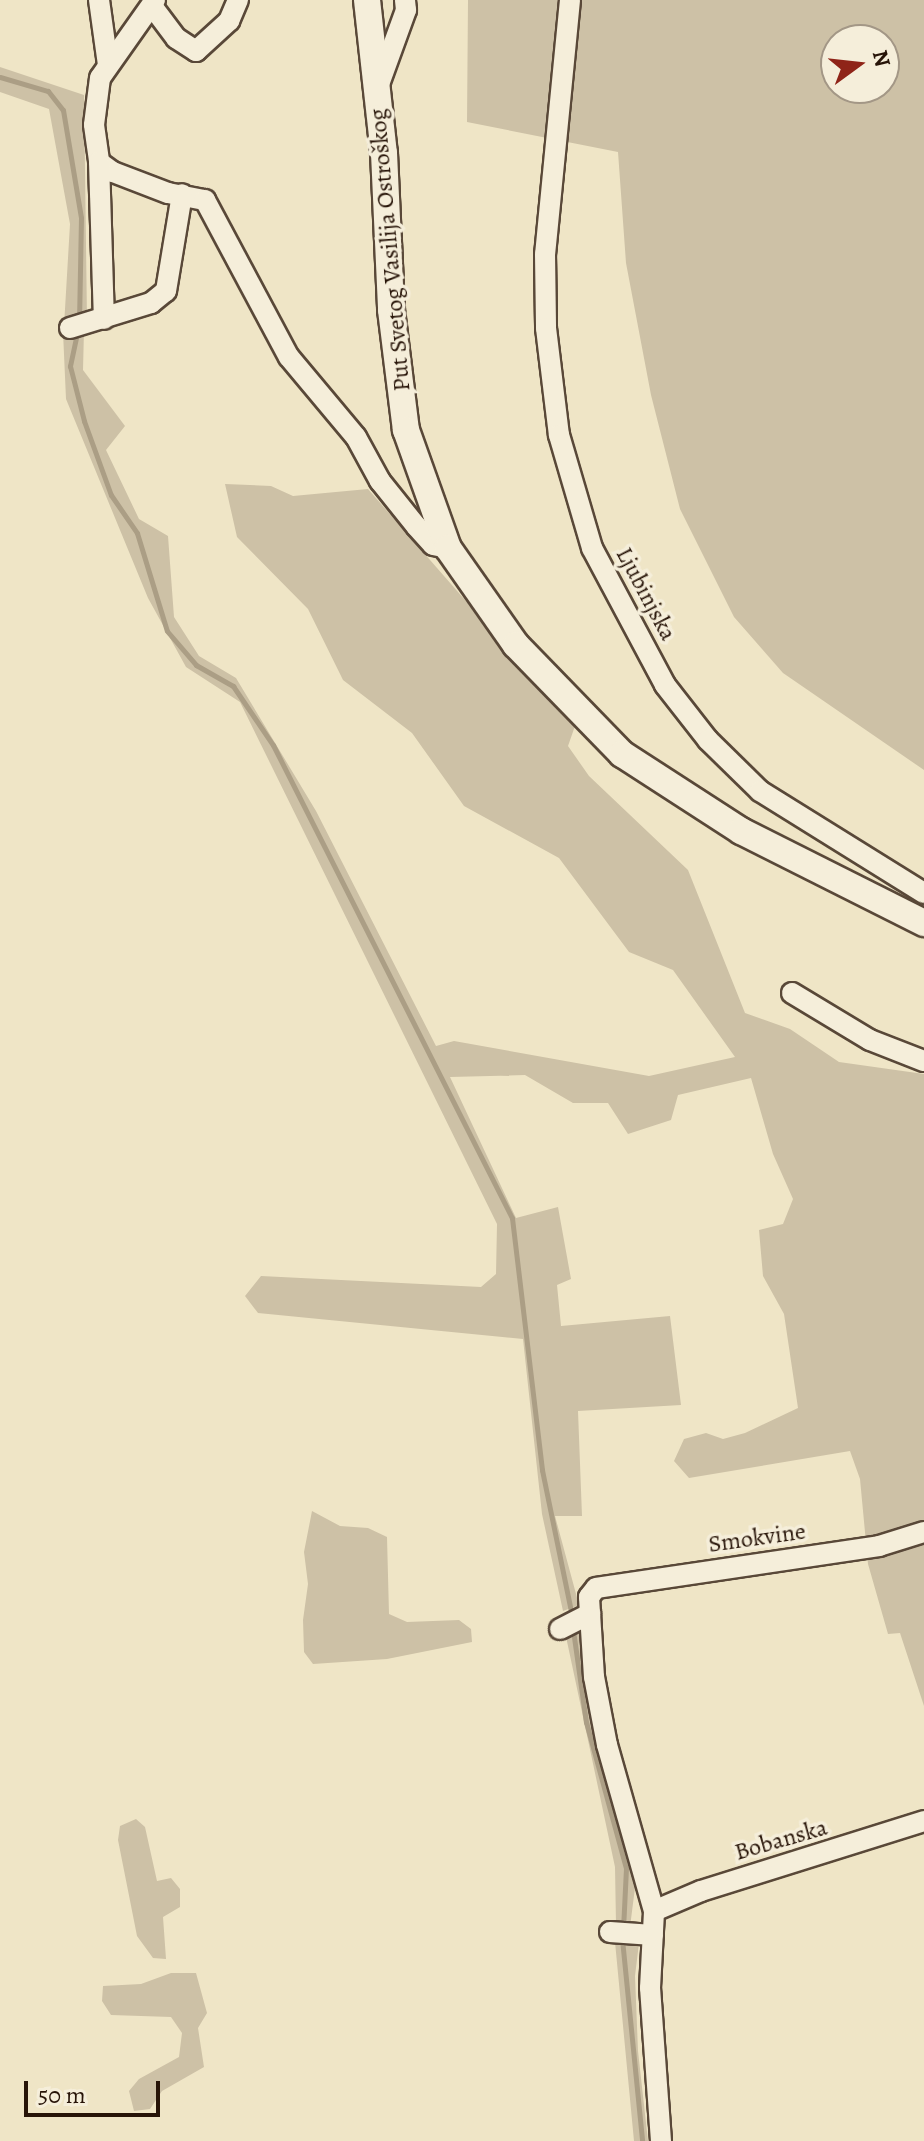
<!DOCTYPE html>
<meta charset="utf-8">
<style>
body{margin:0}
#map{position:relative;width:924px;height:2141px;overflow:hidden;background:#efe5c6;font-family:Alegreya,serif}
div>[style]{position:absolute}
[style*='--x']{left:calc(var(--x)*1px);top:calc(var(--y)*1px);width:calc(var(--w)*1px);rotate:calc(var(--a)*1deg)}
.green>*{inset:0;background:#cdc1a6}
.stream>*{height:5px;margin:-2.5px;padding:0 2.5px;transform-origin:2.5px;border-radius:2.5px;background:#ab9e85}
.roads{filter:drop-shadow(2px 0 #594838) drop-shadow(-2px 0 #594838) drop-shadow(0 2px #594838) drop-shadow(0 -2px #594838)}
.minor>*{height:20px;margin:-10px;padding:0 10px;transform-origin:10px;border-radius:10px;background:#f5eeda}
.tertiary>*{height:26px;margin:-13px;padding:0 13px;transform-origin:13px;border-radius:13px;background:#f5eeda}
span{translate:-50% -50%;white-space:nowrap;text-align:center;line-height:1.15;-webkit-text-stroke:7px #f5eeda;paint-order:stroke}
.street-label{font-size:24px;color:#271408}
.north{position:absolute;left:820px;top:24px;width:80px;height:80px;box-sizing:border-box;background:#f5eeda;border:2px solid #a39786;border-radius:50%;rotate:75deg;font-size:22px;font-weight:700;line-height:32px;text-align:center;color:#271408}
.north::after{content:'';display:block;margin:auto;width:28px;height:36px;background:#8f2418;clip-path:polygon(50% 0,100% 100%,50% 72%,0 100%)}
.scale{position:absolute;left:24px;top:2081px;width:136px;height:36px;box-sizing:border-box;border:4px solid #271408;border-top:0;padding-left:10px;font-size:24px;line-height:28px;white-space:nowrap;color:#271408;-webkit-text-stroke:6px #f5eeda;paint-order:stroke}
</style>
<div id="map">
<div class="green">
<div style="clip-path:polygon(evenodd,468px 0,924px 0,924px 770px,783px 673px,734px 617px,680px 509px,651px 395px,626px 263px,618px 152px,467px 122px,468px 0,836px 40px,884px 40px,884px 88px,836px 88px,836px 40px)"></div>
<div style="clip-path:polygon(0 67px,84px 95px,87px 319px,64px 326px,70px 224px,49px 109px,0 92px)"></div>
<div style="clip-path:polygon(84px 330px,83px 370px,125px 426px,106px 450px,139px 519px,168px 536px,174px 617px,199px 656px,236px 678px,316px 811px,436px 1046px,454px 1041px,649px 1076px,735px 1057px,673px 970px,629px 952px,559px 858px,464px 806px,412px 733px,343px 680px,308px 609px,237px 537px,225px 484px,271px 486px,293px 496px,368px 489px,575px 726px,568px 746px,589px 776px,688px 870px,745px 1013px,790px 1029px,839px 1062px,924px 1074px,924px 1706px,900px 1633px,888px 1634px,868px 1564px,860px 1479px,850px 1451px,689px 1478px,674px 1461px,684px 1439px,706px 1433px,723px 1439px,745px 1433px,798px 1408px,784px 1314px,763px 1276px,759px 1230px,783px 1224px,793px 1199px,773px 1154px,751px 1078px,678px 1095px,671px 1120px,628px 1134px,608px 1103px,573px 1103px,525px 1075px,450px 1077px,516px 1218px,558px 1207px,571px 1279px,557px 1285px,561px 1326px,670px 1316px,681px 1405px,578px 1411px,582px 1516px,555px 1516px,579px 1605px,563px 1611px,542px 1514px,523px 1339px,258px 1313px,245px 1296px,261px 1276px,481px 1287px,496px 1274px,497px 1224px,240px 702px,186px 667px,148px 598px,66px 399px,63px 332px)"></div>
<div style="clip-path:polygon(312px 1511px,340px 1526px,368px 1528px,387px 1537px,389px 1614px,407px 1622px,459px 1620px,471px 1629px,472px 1642px,387px 1659px,313px 1664px,304px 1652px,303px 1620px,308px 1584px,304px 1552px)"></div>
<div style="clip-path:polygon(582px 1626px,636px 1880px,630px 1927px,616px 1924px,615px 1867px,565px 1632px)"></div>
<div style="clip-path:polygon(136px 1819px,145px 1827px,157px 1881px,171px 1878px,180px 1889px,180px 1907px,163px 1917px,166px 1959px,153px 1958px,137px 1936px,118px 1840px,120px 1826px)"></div>
<div style="clip-path:polygon(615px 1942px,639px 1943px,635px 1976px,638px 2051px,648px 2141px,634px 2141px)"></div>
<div style="clip-path:polygon(171px 1973px,196px 1973px,207px 2013px,198px 2028px,204px 2067px,162px 2091px,150px 2109px,134px 2111px,129px 2091px,139px 2079px,179px 2057px,182px 2033px,171px 2017px,111px 2015px,102px 2001px,103px 1986px,141px 1984px)"></div>
</div>
<div class="stream">
<div style="--x:0;--y:77;--w:50;--a:16.3"></div>
<div style="--x:48;--y:91;--w:24;--a:52"></div>
<div style="--x:63;--y:110;--w:109;--a:80.5"></div>
<div style="--x:81;--y:218;--w:101;--a:91.1"></div>
<div style="--x:77;--y:333;--w:34;--a:102"></div>
<div style="--x:70;--y:366;--w:57;--a:75.7"></div>
<div style="--x:84;--y:421;--w:79;--a:70"></div>
<div style="--x:111;--y:495;--w:46;--a:55.6"></div>
<div style="--x:137;--y:533;--w:102;--a:73"></div>
<div style="--x:167;--y:631;--w:45;--a:49.5"></div>
<div style="--x:196;--y:665;--w:43;--a:29.6"></div>
<div style="--x:233;--y:686;--w:71;--a:55.9"></div>
<div style="--x:273;--y:745;--w:530;--a:63.19"></div>
<div style="--x:512;--y:1218;--w:254;--a:83.2"></div>
<div style="--x:542;--y:1470;--w:149;--a:78.4"></div>
<div style="--x:573;--y:1630;--w:93;--a:82"></div>
<div style="--x:586;--y:1722;--w:151;--a:74.7"></div>
<div style="--x:626;--y:1868;--w:61;--a:92.8"></div>
<div style="--x:622;--y:1939;--w:203;--a:84.3"></div>
</div>
<div class="roads">
<div class="minor">
<div style="--x:99;--y:0;--w:66;--a:82.1"></div>
<div style="--x:155;--y:0;--w:95;--a:125.2"></div>
<div style="--x:100;--y:78;--w:47;--a:97.3"></div>
<div style="--x:94;--y:125;--w:37;--a:82"></div>
<div style="--x:99;--y:162;--w:17;--a:36"></div>
<div style="--x:113;--y:172;--w:59;--a:20.9"></div>
<div style="--x:168;--y:193;--w:38;--a:11"></div>
<div style="--x:205;--y:200;--w:178;--a:61.9"></div>
<div style="--x:289;--y:357;--w:104;--a:50.1"></div>
<div style="--x:356;--y:437;--w:50;--a:61.4"></div>
<div style="--x:380;--y:481;--w:58;--a:51.3"></div>
<div style="--x:416;--y:526;--w:25;--a:48"></div>
<div style="--x:433;--y:545;--w:15;--a:11"></div>
<div style="--x:570;--y:0;--w:255;--a:95.6"></div>
<div style="--x:545;--y:254;--w:74;--a:89.2"></div>
<div style="--x:546;--y:328;--w:108;--a:83.1"></div>
<div style="--x:559;--y:435;--w:118;--a:73.7"></div>
<div style="--x:592;--y:548;--w:155;--a:61.9"></div>
<div style="--x:665;--y:685;--w:70;--a:52"></div>
<div style="--x:708;--y:740;--w:73;--a:44.4"></div>
<div style="--x:760;--y:791;--w:193;--a:31.9"></div>
<div style="--x:152;--y:6;--w:40;--a:53"></div>
<div style="--x:176;--y:38;--w:24;--a:33"></div>
<div style="--x:196;--y:51;--w:45;--a:-42.3"></div>
<div style="--x:229;--y:21;--w:23;--a:-67"></div>
<div style="--x:378;--y:87;--w:82;--a:-70"></div>
<div style="--x:406;--y:10;--w:10;--a:-96"></div>
<div style="--x:99;--y:162;--w:157;--a:88.2"></div>
<div style="--x:70;--y:328;--w:85;--a:-17.2"></div>
<div style="--x:151;--y:303;--w:19;--a:-39"></div>
<div style="--x:166;--y:291;--w:98;--a:-80.6"></div>
<div style="--x:792;--y:993;--w:91;--a:31.1"></div>
<div style="--x:870;--y:1040;--w:58;--a:21.3"></div>
<div style="--x:560;--y:1629;--w:34;--a:-27"></div>
<div style="--x:654;--y:1911;--w:51;--a:-23.1"></div>
<div style="--x:701;--y:1891;--w:234;--a:-17.4"></div>
<div style="--x:610;--y:1932;--w:43;--a:4"></div>
<div style="--x:661;--y:2141;--w:153;--a:-94.1"></div>
<div style="--x:650;--y:1988;--w:77;--a:-87"></div>
<div style="--x:654;--y:1911;--w:173;--a:-105.8"></div>
<div style="--x:607;--y:1745;--w:69;--a:-100.8"></div>
<div style="--x:594;--y:1677;--w:80;--a:-93.6"></div>
<div style="--x:589;--y:1597;--w:11;--a:-52"></div>
<div style="--x:596;--y:1588;--w:286;--a:-8.4"></div>
<div style="--x:879;--y:1546;--w:47;--a:-17.3"></div>
</div>
<div class="tertiary">
<div style="--x:367;--y:0;--w:154;--a:83.7"></div>
<div style="--x:384;--y:153;--w:157;--a:87.4"></div>
<div style="--x:391;--y:310;--w:121;--a:82.9"></div>
<div style="--x:406;--y:430;--w:125;--a:70.4"></div>
<div style="--x:448;--y:548;--w:118;--a:55"></div>
<div style="--x:516;--y:645;--w:152;--a:45.8"></div>
<div style="--x:622;--y:754;--w:142;--a:32.9"></div>
<div style="--x:741;--y:831;--w:205;--a:26.7"></div>
</div>
</div>
<div class="street-label">
<span style="left:390px;top:250px;rotate:-95deg">Put Svetog Vasilija Ostroškog</span>
<span style="left:646px;top:594px;rotate:62deg">Ljubinjska</span>
<span style="left:757px;top:1538px;rotate:-8deg">Smokvine</span>
<span style="left:781px;top:1840px;rotate:-16deg">Bobanska</span>
</div>
<div class="north">N</div>
<div class="scale">50 m</div>
</div>
